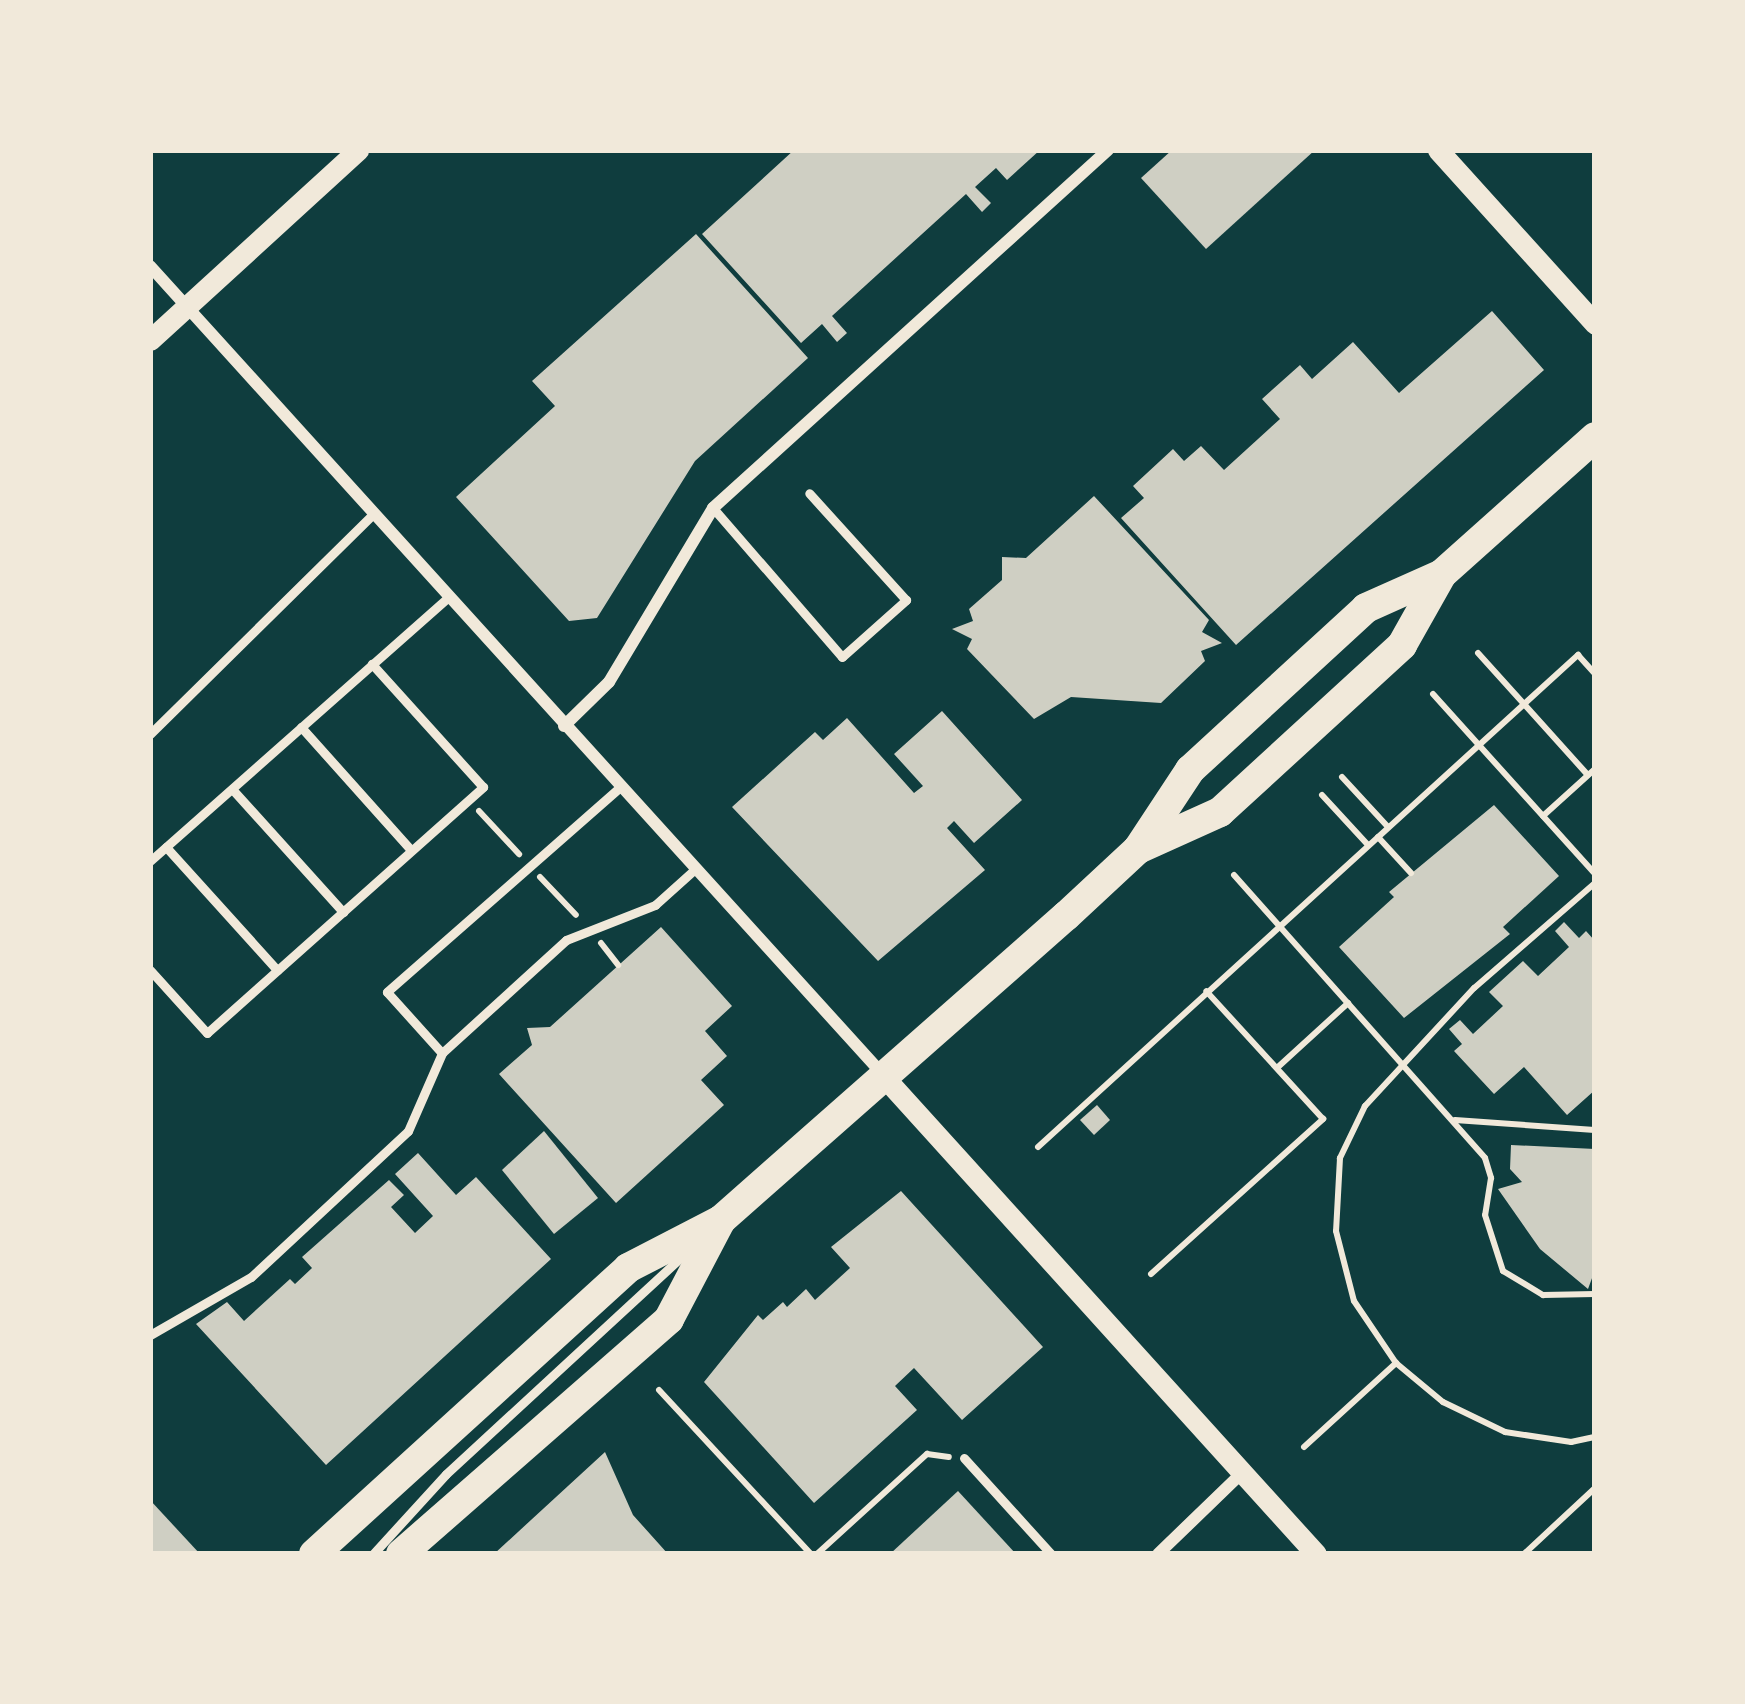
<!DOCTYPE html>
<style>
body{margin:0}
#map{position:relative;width:1745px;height:1704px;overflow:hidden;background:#0f3d3e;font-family:Mulish,sans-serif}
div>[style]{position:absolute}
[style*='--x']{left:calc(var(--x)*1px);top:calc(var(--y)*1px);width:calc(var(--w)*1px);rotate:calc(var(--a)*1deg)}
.building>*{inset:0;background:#cfcfc3}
.path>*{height:6px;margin:-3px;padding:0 3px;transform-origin:3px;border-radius:3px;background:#f1e9da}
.service>*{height:9px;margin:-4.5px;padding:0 4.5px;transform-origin:4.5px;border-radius:4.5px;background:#f1e9da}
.minor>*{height:12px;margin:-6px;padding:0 6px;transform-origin:6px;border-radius:6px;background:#f1e9da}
.tertiary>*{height:21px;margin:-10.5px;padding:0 10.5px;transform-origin:10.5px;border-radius:10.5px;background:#f1e9da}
.primary>*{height:30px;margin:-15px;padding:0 15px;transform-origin:15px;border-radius:15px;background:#f1e9da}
span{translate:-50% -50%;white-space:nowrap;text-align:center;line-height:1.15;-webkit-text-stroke:9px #f1e9da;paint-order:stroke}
.frame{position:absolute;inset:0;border:153px solid #f1e9da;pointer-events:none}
</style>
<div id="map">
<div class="building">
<div style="clip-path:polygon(794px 150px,1040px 150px,1007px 180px,996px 168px,975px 187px,991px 203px,982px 212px,966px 194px,832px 316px,847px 333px,837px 342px,822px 324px,801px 343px,702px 234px)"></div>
<div style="clip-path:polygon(1172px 150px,1315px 150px,1206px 249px,1141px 178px)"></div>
<div style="clip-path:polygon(696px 234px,808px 358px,695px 461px,597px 618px,569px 621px,456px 497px,555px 406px,532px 381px)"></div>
<div style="clip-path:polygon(1492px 311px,1544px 370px,1236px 645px,1121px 518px,1144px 498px,1133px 486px,1173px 449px,1184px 461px,1201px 446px,1224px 470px,1280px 419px,1262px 399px,1300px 365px,1312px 379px,1353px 342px,1399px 393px)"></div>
<div style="clip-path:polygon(1094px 496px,1209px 620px,1202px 632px,1222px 643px,1201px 651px,1205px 661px,1161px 703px,1071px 697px,1034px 719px,967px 649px,972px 639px,952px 629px,973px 621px,969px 609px,1002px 580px,1002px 557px,1026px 558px)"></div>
<div style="clip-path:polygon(942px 711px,1022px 800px,974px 843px,954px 821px,947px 828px,985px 870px,878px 961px,732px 807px,815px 732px,823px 740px,847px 718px,914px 793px,923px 786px,894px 754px)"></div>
<div style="clip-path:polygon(1494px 805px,1559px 876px,1503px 927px,1510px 934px,1404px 1018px,1339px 947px,1394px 897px,1389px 892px)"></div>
<div style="clip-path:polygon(1564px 922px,1579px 938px,1586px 931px,1595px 941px,1595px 1090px,1567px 1115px,1524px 1067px,1494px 1094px,1454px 1051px,1462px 1044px,1449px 1029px,1460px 1020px,1473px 1034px,1503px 1006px,1489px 992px,1523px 961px,1538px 976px,1569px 947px,1555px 931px)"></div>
<div style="clip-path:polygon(661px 927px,732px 1006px,705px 1031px,727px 1056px,701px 1080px,724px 1105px,616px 1203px,499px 1074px,532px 1045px,527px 1028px,550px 1027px)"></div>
<div style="clip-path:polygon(1097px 1105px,1110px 1120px,1094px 1135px,1080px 1120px)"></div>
<div style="clip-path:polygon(544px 1131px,598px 1198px,554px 1234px,502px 1170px)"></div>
<div style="clip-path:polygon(1511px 1145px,1595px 1149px,1595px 1270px,1588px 1289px,1540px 1249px,1498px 1189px,1522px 1182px,1510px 1169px)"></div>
<div style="clip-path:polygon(418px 1153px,456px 1195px,476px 1177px,551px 1259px,326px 1465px,196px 1324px,227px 1302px,244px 1321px,290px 1279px,295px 1284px,312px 1268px,302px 1257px,389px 1180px,404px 1195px,391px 1207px,415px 1233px,433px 1216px,395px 1174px)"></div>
<div style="clip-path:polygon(901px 1191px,1043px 1347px,962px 1420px,914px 1368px,895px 1386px,917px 1410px,814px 1503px,704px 1382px,758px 1315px,763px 1320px,783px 1302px,787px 1307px,806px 1289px,815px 1300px,850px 1268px,831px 1247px)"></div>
<div style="clip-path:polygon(605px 1452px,633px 1515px,668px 1554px,494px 1554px)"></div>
<div style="clip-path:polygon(958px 1491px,1016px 1554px,890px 1554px)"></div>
<div style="clip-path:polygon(150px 1500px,200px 1554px,150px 1554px)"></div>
</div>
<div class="path">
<div style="--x:1478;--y:653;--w:164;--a:48"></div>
<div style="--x:1433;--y:694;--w:242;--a:48"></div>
<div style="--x:1342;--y:777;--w:68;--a:47.4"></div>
<div style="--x:1322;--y:795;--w:68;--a:47.4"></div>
<div style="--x:479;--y:811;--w:59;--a:47.1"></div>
<div style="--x:1543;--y:816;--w:70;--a:-42.1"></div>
<div style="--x:1378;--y:837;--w:49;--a:47.5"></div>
<div style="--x:1234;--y:875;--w:378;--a:48.4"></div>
<div style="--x:1485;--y:1158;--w:21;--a:73"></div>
<div style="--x:1491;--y:1178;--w:37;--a:99"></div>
<div style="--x:1485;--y:1215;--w:59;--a:72.2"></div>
<div style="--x:1503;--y:1271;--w:47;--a:31"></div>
<div style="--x:1543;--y:1295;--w:52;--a:-1.1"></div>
<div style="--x:540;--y:877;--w:52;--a:46.5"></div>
<div style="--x:1595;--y:883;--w:160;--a:139"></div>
<div style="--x:1474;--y:988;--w:161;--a:132.7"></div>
<div style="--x:1365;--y:1106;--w:58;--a:115.7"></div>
<div style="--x:1340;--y:1158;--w:73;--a:93.1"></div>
<div style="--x:1336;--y:1231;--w:72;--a:75.6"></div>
<div style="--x:1354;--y:1301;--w:75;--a:55.9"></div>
<div style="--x:1396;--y:1363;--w:61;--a:39.7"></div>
<div style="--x:1443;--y:1402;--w:69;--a:25.8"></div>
<div style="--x:1505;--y:1432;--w:67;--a:8.6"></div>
<div style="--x:1571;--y:1442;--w:25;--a:-12"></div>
<div style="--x:601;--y:943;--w:28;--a:52"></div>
<div style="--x:1278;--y:1067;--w:95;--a:-42.4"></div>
<div style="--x:1455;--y:1120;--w:140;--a:4.1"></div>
<div style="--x:1038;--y:1147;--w:731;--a:-42.34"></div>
<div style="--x:1578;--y:655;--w:25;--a:48"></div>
<div style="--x:1151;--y:1274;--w:232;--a:-42"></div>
<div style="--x:1323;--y:1119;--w:173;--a:-132.4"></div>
<div style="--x:659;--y:1390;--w:224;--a:47.2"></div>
<div style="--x:1304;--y:1447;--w:125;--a:-42.4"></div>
<div style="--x:817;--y:1554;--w:149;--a:-42.3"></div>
<div style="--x:927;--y:1454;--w:22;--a:8"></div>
<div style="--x:1524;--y:1554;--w:97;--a:-42.9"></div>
</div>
<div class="service">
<div style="--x:713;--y:508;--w:197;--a:49.1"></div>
<div style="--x:842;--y:657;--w:86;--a:-41.7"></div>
<div style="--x:906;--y:600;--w:144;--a:-132.2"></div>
<div style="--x:301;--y:727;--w:165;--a:48.2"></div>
<div style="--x:150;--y:734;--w:313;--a:-44.6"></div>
<div style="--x:619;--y:788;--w:309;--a:138.7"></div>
<div style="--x:387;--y:992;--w:82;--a:48"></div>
<div style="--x:442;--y:1053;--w:168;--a:-42.3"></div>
<div style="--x:566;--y:940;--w:96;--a:-21.5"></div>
<div style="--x:655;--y:905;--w:52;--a:-41.9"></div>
<div style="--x:232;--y:789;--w:166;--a:47.9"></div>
<div style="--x:166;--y:847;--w:166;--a:47.9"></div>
<div style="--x:150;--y:861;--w:398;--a:-41.5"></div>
<div style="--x:150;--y:970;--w:85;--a:47.9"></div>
<div style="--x:207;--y:1033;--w:370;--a:-41.7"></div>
<div style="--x:483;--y:787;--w:166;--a:-132.1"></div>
<div style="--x:150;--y:1335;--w:116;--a:-29.9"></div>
<div style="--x:251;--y:1277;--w:214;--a:-42.9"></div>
<div style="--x:408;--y:1131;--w:85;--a:-66.4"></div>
<div style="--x:964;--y:1458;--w:130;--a:47.8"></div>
<div style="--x:373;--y:1554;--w:108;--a:-47.6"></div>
<div style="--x:446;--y:1474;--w:330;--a:-42.7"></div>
</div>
<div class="minor">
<div style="--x:150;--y:266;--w:1095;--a:47.81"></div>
<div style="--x:564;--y:726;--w:63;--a:-44.4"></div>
<div style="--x:609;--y:682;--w:203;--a:-59.1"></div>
<div style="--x:713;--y:508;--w:533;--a:-42.19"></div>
<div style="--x:1158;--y:1554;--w:118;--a:-44"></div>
</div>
<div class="tertiary">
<div style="--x:1438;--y:150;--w:234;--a:47.9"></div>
<div style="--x:150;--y:340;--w:282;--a:-42.4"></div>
<div style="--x:885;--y:1078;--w:642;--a:47.84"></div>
</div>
<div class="primary">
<div style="--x:1138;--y:849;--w:90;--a:-24.3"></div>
<div style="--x:1220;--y:812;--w:247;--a:-42.5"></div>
<div style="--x:1402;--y:645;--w:81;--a:-60.6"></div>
<div style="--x:1442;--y:574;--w:205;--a:-41.8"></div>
<div style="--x:314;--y:1554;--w:425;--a:-42.3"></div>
<div style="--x:628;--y:1268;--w:105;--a:-27.3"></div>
<div style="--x:721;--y:1220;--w:460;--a:-41.4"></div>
<div style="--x:1066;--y:916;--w:98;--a:-42.9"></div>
<div style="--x:1138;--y:849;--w:95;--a:-56.6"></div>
<div style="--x:1190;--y:770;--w:239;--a:-42.6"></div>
<div style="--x:1366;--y:608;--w:83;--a:-24.1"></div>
<div style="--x:401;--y:1554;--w:356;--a:-41.2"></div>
<div style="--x:669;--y:1319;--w:112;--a:-62.3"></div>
</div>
<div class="frame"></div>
</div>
